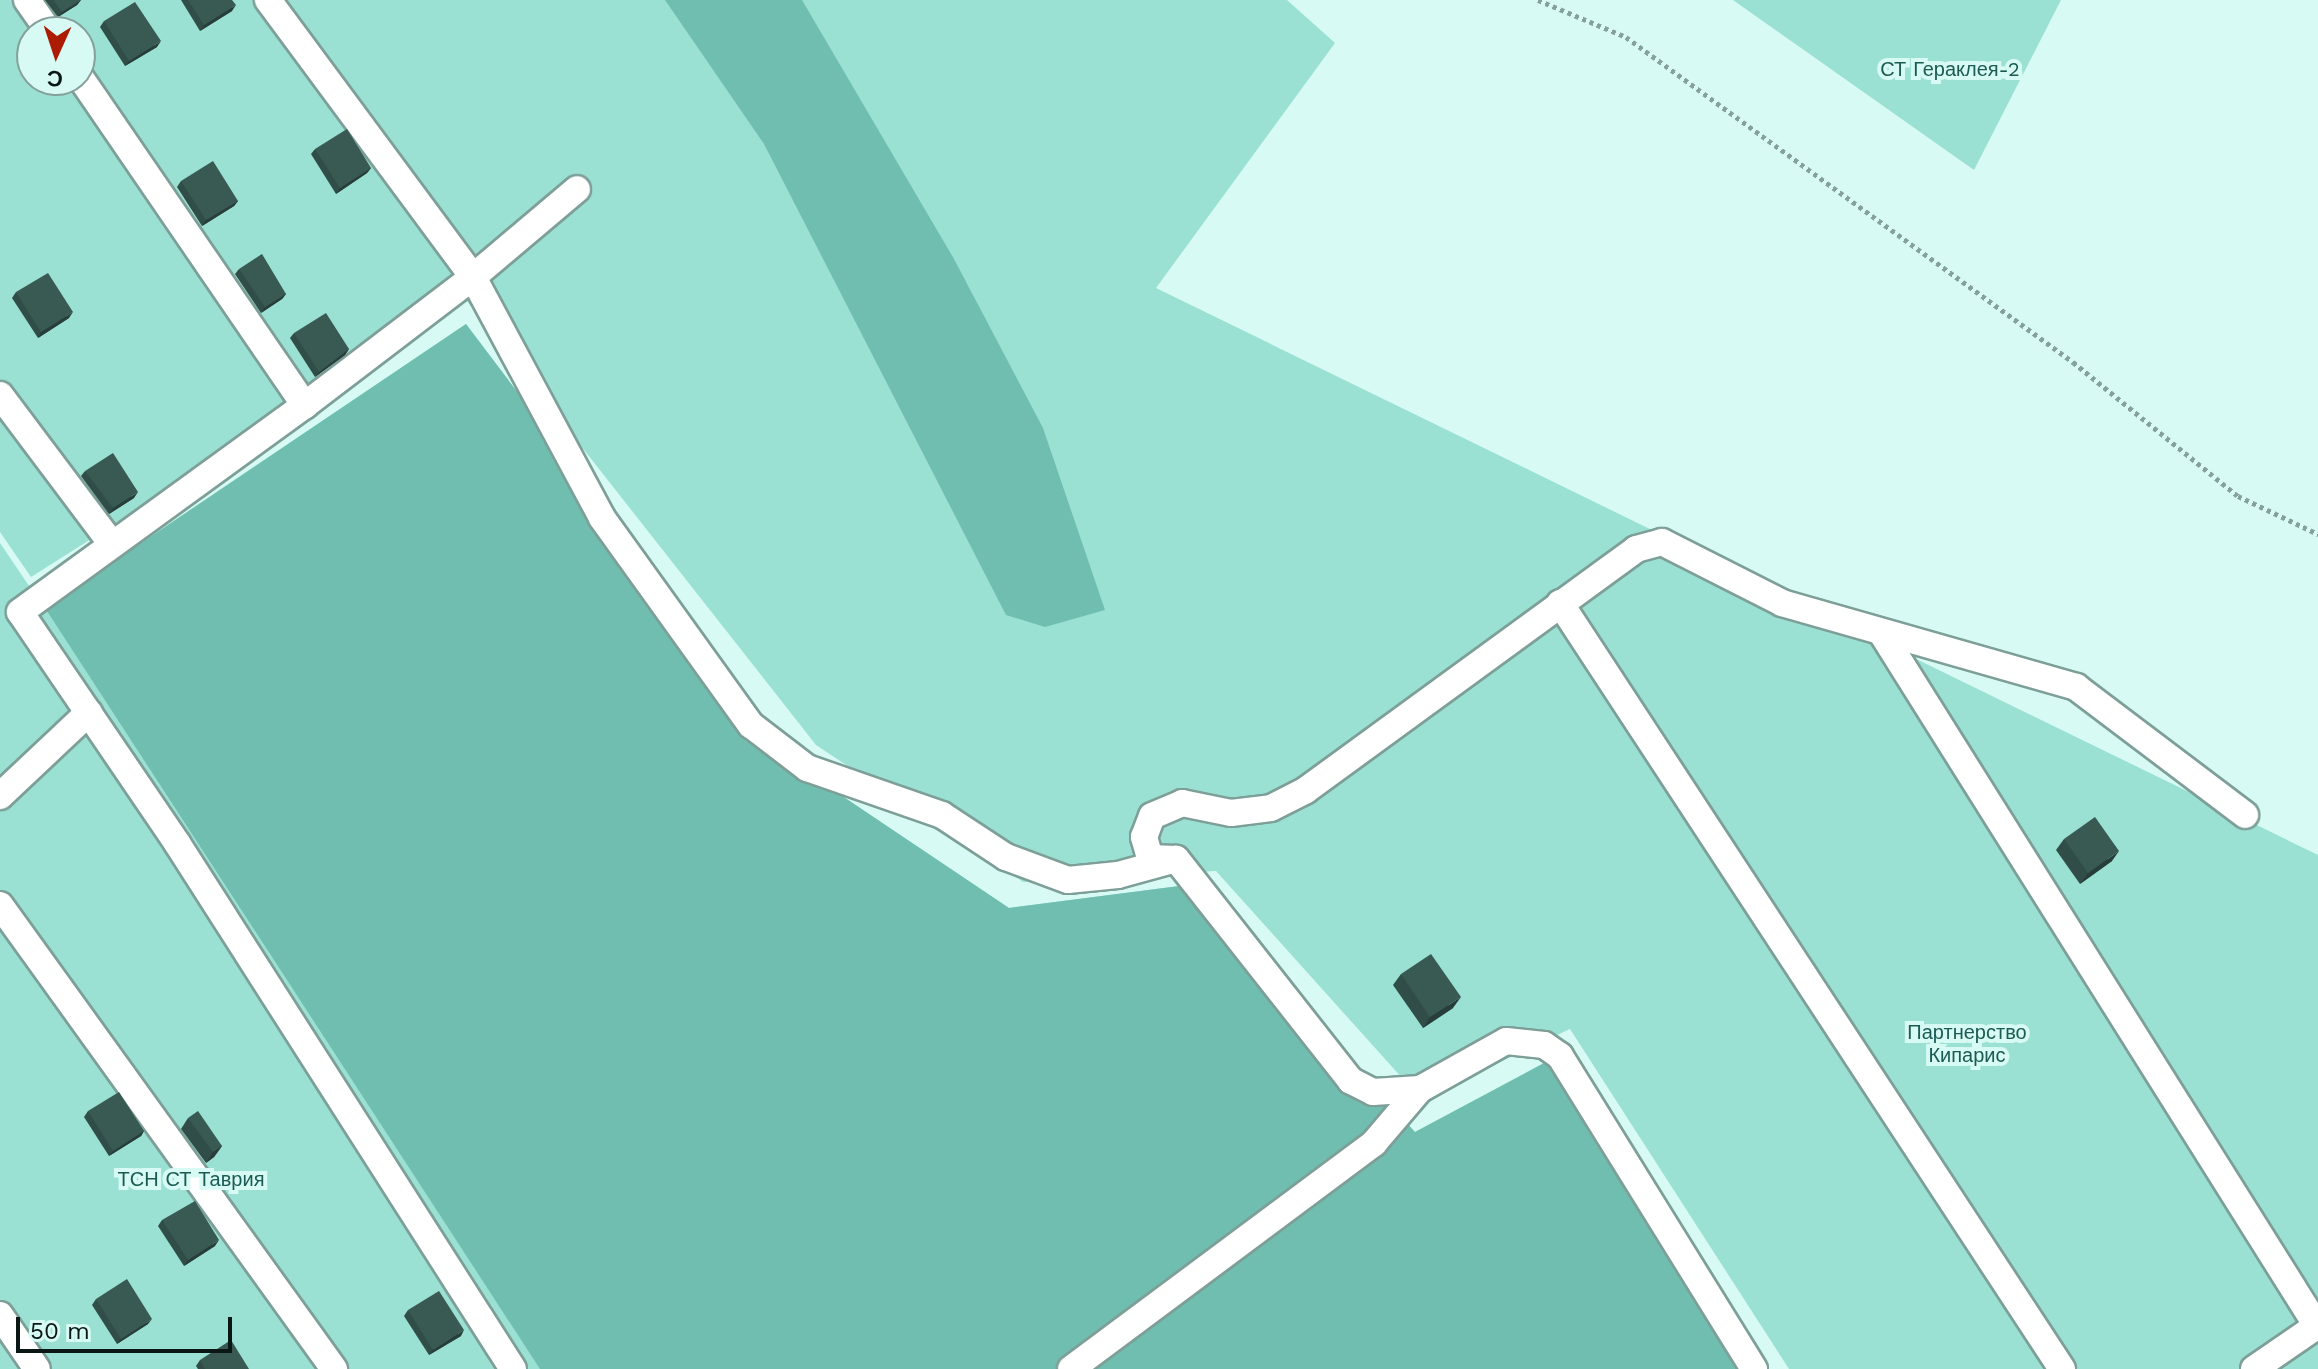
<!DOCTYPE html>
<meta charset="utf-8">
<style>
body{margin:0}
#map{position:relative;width:2318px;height:1369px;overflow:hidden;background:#d7fbf4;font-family:"Work Sans",sans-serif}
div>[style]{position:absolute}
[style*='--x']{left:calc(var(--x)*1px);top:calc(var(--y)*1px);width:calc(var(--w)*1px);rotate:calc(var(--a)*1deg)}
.green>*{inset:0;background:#9ae0d3}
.forest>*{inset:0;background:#70beb0}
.path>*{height:5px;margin-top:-2.5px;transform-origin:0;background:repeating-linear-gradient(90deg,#86a19c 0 4px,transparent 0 8px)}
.roads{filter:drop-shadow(2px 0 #7d9f98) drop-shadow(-2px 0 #7d9f98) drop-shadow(0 2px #7d9f98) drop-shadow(0 -2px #7d9f98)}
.minor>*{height:26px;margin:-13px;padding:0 13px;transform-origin:13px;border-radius:13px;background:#fff}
.wall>*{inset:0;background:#314d47}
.shaded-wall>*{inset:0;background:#283e3a}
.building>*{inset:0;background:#395953}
span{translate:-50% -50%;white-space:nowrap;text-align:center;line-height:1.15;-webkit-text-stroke:8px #d7fbf4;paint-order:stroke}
.park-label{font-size:20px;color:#1b5b52}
.north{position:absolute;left:16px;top:16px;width:80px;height:80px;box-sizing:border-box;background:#d7fbf4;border:2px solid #85a09b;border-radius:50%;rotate:183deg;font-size:22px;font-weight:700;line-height:32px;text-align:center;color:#0a1715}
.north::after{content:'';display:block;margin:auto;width:28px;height:36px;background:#ac1c05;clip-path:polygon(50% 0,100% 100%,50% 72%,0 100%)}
.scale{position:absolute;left:16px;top:1317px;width:216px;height:36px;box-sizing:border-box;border:4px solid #0a1715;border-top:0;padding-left:10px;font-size:24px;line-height:28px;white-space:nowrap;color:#0a1715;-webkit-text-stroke:6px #d7fbf4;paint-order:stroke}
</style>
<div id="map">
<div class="green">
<div style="clip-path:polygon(evenodd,0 0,1287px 0,1335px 43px,1156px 288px,2318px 855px,2318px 1369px,1789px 1369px,1570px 1029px,1421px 1099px,1216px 871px,1023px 882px,816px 745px,467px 301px,31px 577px,0 532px,0 0,32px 32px,80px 32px,80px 80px,32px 80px,32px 32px)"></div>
<div style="clip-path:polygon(1733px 0,2061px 0,1974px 170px)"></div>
<div style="clip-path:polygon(466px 324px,802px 769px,1009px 908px,1187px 885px,1415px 1132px,1559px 1055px,1752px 1369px,0 1369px,0 543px,44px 608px)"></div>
</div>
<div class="forest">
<div style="clip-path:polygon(665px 0,802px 0,954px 259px,1043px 428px,1105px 610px,1045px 627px,1006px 615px,764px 144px)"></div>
<div style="clip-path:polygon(466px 324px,802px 769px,1009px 908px,1187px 885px,1415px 1132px,1559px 1055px,1752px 1369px,540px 1369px,45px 608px)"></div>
</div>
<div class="path">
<div style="--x:1538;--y:0;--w:95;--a:22.8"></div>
<div style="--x:1626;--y:37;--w:553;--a:36.02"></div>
<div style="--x:2073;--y:362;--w:213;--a:39.1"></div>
<div style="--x:2238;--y:496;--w:89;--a:25.4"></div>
</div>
<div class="roads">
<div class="minor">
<div style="--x:27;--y:0;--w:39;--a:55"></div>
<div style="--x:268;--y:0;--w:345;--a:53.5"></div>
<div style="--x:473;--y:277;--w:273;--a:61.8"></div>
<div style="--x:602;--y:518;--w:255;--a:54.3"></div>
<div style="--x:751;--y:725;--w:71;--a:37.5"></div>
<div style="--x:807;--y:768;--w:143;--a:19.2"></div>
<div style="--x:942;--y:815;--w:77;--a:33.3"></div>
<div style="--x:1006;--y:857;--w:66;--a:20.4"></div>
<div style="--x:1068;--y:880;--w:50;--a:-5.7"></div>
<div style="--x:1118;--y:875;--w:53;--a:-15.4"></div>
<div style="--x:80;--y:77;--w:398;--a:55.6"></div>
<div style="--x:0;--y:395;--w:186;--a:53.1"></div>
<div style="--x:1560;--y:603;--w:916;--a:56.76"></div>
<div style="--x:1883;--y:635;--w:816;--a:57.87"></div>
<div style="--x:0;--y:796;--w:122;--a:-43.3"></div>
<div style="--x:0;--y:905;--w:572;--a:54.25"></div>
<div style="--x:0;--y:1315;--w:65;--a:55.6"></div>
<div style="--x:513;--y:1369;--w:624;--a:-122.57"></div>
<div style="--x:177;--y:843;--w:279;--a:-124.2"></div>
<div style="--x:20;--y:612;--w:352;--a:-36"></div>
<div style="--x:305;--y:405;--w:211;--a:-37.3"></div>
<div style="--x:473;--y:277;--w:136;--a:-40.2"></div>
<div style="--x:1071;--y:1369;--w:378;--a:-36.7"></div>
<div style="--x:1374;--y:1143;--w:71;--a:-49.6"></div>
<div style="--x:1754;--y:1369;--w:368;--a:-121.8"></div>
<div style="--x:1560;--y:1056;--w:19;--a:-145"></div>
<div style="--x:1544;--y:1045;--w:38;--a:-174"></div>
<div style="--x:1506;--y:1041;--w:98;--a:150.8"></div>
<div style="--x:1420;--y:1089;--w:47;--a:176.3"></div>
<div style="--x:1373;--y:1092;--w:25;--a:-153"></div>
<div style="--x:1351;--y:1081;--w:283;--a:-128.2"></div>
<div style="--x:1176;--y:859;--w:26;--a:-178"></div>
<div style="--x:1150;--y:858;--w:22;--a:-106"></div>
<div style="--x:1144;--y:837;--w:22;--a:-69"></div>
<div style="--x:1152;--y:816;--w:33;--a:-23"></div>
<div style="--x:1182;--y:803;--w:50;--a:11.5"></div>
<div style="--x:1231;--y:813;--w:40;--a:-7.1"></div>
<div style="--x:1271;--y:808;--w:39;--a:-27"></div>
<div style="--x:1306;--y:790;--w:409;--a:-36.1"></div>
<div style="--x:1636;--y:549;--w:27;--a:-15"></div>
<div style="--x:1662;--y:542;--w:135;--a:26.9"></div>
<div style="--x:1782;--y:603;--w:306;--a:15.9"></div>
<div style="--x:2076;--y:687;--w:212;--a:37.1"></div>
<div style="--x:2254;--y:1369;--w:78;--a:-34.5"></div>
</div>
</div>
<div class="wall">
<div style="clip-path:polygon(45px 0,81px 0,77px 5px,58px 17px)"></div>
<div style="clip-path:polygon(181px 0,232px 0,232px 11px,200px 31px)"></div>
<div style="clip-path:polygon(104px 21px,157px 47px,125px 66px,100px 27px)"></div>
<div style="clip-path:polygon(315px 149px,371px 168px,367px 173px,336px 194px,311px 154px)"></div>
<div style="clip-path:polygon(181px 181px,238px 201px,234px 206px,202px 226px,177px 187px)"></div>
<div style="clip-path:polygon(239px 269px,286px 294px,282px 299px,261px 313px,235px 274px)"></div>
<div style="clip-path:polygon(16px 292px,69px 318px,38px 338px,12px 298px)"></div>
<div style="clip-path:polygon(294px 333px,349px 349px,345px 355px,315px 377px,290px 338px)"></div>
<div style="clip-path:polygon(85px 471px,134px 498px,109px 514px,81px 476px)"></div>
<div style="clip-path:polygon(2064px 839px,2112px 861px,2080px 884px,2056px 850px)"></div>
<div style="clip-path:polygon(1401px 974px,1453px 1008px,1423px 1028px,1393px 985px)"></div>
<div style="clip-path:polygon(88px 1111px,144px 1131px,141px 1136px,109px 1156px,84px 1117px)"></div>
<div style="clip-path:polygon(188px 1118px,222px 1146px,214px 1157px,206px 1163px,181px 1129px)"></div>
<div style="clip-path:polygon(162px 1220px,215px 1246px,184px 1266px,158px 1226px)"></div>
<div style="clip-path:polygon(96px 1299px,148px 1324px,117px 1344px,92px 1305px)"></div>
<div style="clip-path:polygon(408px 1310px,461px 1336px,429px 1355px,404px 1316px)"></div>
<div style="clip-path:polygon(200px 1360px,249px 1369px,198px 1369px,196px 1366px)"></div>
</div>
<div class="shaded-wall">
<div style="clip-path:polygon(81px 0,77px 5px,58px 17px,62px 12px)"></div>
<div style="clip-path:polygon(236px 5px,232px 11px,200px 31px,204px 25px)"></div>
<div style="clip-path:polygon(161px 41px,157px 47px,125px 66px,129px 61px)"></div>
<div style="clip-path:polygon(371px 168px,367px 173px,336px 194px,340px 188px)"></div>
<div style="clip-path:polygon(238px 201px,234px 206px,202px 226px,206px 220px)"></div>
<div style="clip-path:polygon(286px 294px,282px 299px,261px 313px,265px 307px)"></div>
<div style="clip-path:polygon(73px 312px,69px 318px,38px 338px,41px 332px)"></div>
<div style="clip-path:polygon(349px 349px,345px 355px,315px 377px,319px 372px)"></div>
<div style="clip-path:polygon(138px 492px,134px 498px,109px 514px,113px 508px)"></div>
<div style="clip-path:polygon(2119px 851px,2112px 861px,2080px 884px,2088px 873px)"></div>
<div style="clip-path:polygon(1461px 997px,1453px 1008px,1423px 1028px,1430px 1017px)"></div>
<div style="clip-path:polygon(144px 1131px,141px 1136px,109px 1156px,113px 1151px)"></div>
<div style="clip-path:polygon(222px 1146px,214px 1157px,206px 1163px,213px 1152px)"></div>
<div style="clip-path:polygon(219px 1240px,215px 1246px,184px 1266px,188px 1260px)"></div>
<div style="clip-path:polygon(152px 1319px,148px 1324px,117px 1344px,121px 1339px)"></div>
<div style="clip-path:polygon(464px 1330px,461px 1336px,429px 1355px,433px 1350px)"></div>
</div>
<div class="building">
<div style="clip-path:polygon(53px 0,81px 0,62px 12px)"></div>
<div style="clip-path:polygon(188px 0,232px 0,236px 5px,204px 25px)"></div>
<div style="clip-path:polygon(135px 2px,161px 41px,129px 61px,104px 21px)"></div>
<div style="clip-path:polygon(347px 129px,371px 168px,340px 188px,315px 149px)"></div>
<div style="clip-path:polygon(213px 161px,238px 201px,206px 220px,181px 181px)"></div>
<div style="clip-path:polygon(262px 254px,286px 294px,265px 307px,239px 269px)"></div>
<div style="clip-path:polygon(48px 273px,73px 312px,41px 332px,16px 292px)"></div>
<div style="clip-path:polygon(326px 313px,349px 349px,319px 372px,294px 333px)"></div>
<div style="clip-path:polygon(113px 453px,138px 492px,113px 508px,85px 471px)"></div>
<div style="clip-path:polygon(2095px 817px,2119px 851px,2088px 873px,2064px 839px)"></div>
<div style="clip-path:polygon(1431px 954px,1461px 997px,1430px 1017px,1401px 974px)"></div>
<div style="clip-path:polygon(119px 1092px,144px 1131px,113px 1151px,88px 1111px)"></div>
<div style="clip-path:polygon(198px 1111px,222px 1146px,213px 1152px,188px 1118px)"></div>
<div style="clip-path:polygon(195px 1201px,219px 1240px,188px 1260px,162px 1220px)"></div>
<div style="clip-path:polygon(127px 1279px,152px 1319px,121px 1339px,96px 1299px)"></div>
<div style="clip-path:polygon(439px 1291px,464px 1330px,433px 1350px,408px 1310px)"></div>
<div style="clip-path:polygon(231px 1340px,249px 1369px,205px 1369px,200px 1360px)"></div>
</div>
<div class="park-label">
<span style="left:1950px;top:69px">СТ Гераклея-2</span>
<span style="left:1967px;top:1044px">Партнерство<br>Кипарис</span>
<span style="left:191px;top:1179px">ТСН СТ Таврия</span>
</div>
<div class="north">С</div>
<div class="scale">50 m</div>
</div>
